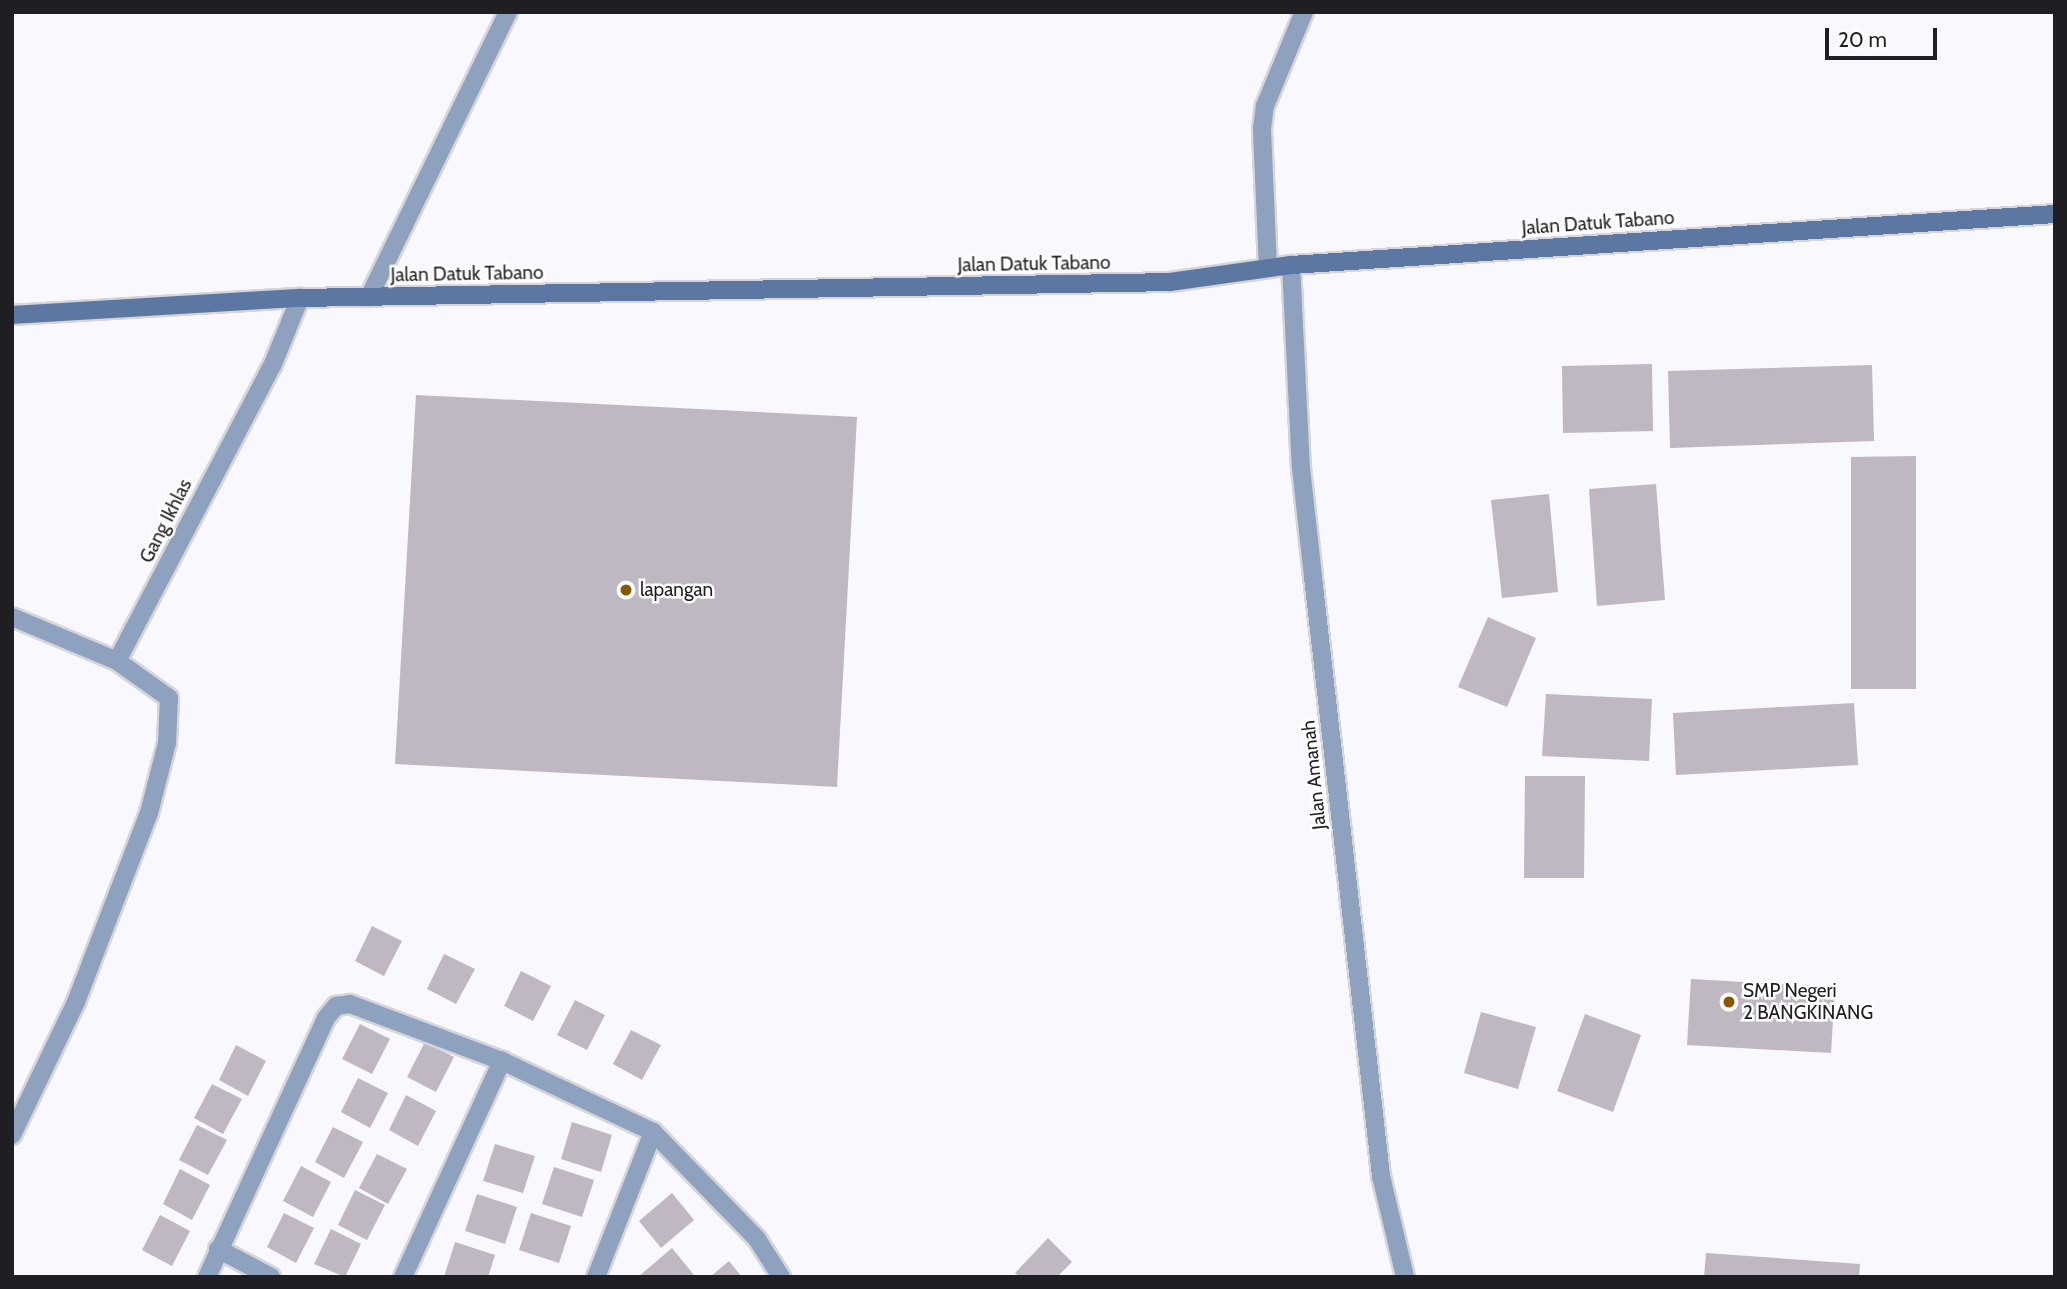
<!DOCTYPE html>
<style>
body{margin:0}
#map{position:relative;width:2067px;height:1289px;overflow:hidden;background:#f8f8fe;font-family:Cabin,sans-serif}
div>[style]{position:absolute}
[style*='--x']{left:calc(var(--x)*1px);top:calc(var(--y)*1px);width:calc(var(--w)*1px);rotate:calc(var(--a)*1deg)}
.building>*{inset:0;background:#bfb7c2}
.roads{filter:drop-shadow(2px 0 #d5d5db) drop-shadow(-2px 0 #d5d5db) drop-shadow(0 2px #d5d5db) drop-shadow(0 -2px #d5d5db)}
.street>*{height:18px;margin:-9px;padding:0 9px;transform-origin:9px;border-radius:9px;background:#8ea1bf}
.secondary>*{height:18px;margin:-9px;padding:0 9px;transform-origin:9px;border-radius:9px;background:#5c77a1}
.dots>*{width:19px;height:19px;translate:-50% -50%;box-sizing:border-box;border:4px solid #fff;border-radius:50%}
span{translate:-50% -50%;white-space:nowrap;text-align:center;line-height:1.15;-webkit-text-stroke:5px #fff;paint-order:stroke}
.street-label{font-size:19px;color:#1f1f23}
.poi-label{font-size:19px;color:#1f1f23}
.left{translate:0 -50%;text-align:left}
.frame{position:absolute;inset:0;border:14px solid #1f1f23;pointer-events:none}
.scale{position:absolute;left:1825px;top:28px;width:112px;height:32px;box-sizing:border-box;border:4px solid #1f1f23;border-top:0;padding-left:9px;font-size:21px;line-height:24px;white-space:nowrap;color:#1f1f23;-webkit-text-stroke:5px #fff;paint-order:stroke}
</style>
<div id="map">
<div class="building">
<div style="clip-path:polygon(1652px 364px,1653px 431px,1563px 433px,1562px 366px)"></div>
<div style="clip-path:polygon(1872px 365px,1874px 441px,1670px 448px,1668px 371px)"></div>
<div style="clip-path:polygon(416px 395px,857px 417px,837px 787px,395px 764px)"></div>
<div style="clip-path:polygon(1916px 456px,1916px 689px,1851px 689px,1851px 457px)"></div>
<div style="clip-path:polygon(1656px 484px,1665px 600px,1597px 606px,1589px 489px)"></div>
<div style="clip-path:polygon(1549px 494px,1558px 592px,1502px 598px,1491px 500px)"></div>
<div style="clip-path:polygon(1488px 617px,1536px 638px,1507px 707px,1458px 687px)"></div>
<div style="clip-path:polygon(1546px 694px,1652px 699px,1649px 761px,1542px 756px)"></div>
<div style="clip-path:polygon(1854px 703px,1858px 765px,1676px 775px,1673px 713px)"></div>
<div style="clip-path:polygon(1525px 776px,1585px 776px,1584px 878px,1524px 878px)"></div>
<div style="clip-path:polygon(372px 926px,402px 941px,384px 976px,355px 961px)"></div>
<div style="clip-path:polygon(444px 954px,475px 969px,456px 1004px,427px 989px)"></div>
<div style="clip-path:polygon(521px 971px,551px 986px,533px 1021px,504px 1006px)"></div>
<div style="clip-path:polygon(1691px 979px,1835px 987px,1831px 1053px,1687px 1045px)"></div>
<div style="clip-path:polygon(575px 1000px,605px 1015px,587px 1050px,557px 1035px)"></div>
<div style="clip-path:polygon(1481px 1012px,1536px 1027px,1518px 1089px,1464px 1073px)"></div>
<div style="clip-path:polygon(1585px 1014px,1641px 1035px,1613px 1112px,1557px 1091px)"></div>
<div style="clip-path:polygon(360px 1024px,390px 1039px,372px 1074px,342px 1059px)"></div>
<div style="clip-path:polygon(631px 1030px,661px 1045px,642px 1080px,613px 1064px)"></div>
<div style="clip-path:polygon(425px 1042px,454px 1057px,436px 1092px,407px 1077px)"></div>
<div style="clip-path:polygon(236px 1045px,266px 1061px,248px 1096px,219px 1080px)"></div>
<div style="clip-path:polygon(358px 1078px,388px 1093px,370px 1128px,341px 1112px)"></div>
<div style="clip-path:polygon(212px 1084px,242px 1099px,223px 1134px,194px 1118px)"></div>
<div style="clip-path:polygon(406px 1095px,436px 1111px,418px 1146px,389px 1130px)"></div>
<div style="clip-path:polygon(572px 1122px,612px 1135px,601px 1172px,561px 1159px)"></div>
<div style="clip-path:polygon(197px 1125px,227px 1140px,208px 1175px,179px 1160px)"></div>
<div style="clip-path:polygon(333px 1127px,363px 1142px,344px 1178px,315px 1162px)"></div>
<div style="clip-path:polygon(495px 1144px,535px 1156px,523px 1193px,483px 1181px)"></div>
<div style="clip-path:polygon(377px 1154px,407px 1169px,388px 1204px,359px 1188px)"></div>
<div style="clip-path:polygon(301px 1166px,331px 1182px,313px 1217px,283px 1201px)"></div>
<div style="clip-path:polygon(554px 1167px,594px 1180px,582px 1217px,542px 1204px)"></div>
<div style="clip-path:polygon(180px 1169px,210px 1185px,192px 1220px,163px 1204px)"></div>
<div style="clip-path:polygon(355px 1190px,385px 1205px,367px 1240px,338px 1225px)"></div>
<div style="clip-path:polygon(672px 1193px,694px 1220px,661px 1248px,639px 1221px)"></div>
<div style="clip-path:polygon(477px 1194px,517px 1207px,505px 1244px,465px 1231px)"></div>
<div style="clip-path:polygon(284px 1213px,314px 1228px,296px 1263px,267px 1247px)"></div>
<div style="clip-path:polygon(531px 1213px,571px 1226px,559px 1263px,519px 1250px)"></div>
<div style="clip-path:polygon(160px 1215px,190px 1231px,172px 1266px,142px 1250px)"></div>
<div style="clip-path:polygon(331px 1229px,361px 1244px,345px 1277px,314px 1264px)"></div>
<div style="clip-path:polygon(1048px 1238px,1072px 1262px,1057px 1277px,1020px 1277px,1015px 1273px)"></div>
<div style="clip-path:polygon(455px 1242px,495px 1255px,488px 1277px,444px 1277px)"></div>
<div style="clip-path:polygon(672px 1248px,694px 1275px,638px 1277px)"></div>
<div style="clip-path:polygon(1706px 1253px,1860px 1264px,1859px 1277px,1704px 1277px)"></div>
<div style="clip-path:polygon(729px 1261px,742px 1277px,710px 1277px)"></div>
</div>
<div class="roads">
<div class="street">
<div style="--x:1291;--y:265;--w:203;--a:87.2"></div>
<div style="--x:1301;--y:468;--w:110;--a:83.7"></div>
<div style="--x:1313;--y:577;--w:603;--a:83.52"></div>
<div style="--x:1381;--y:1176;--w:104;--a:76.6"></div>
<div style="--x:1268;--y:268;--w:139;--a:-92.5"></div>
<div style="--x:1262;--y:129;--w:23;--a:-83"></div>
<div style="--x:1265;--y:106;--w:102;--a:-67.5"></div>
<div style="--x:369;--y:297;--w:317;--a:-64"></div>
<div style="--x:12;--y:617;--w:114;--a:22.7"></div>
<div style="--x:117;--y:661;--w:335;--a:-62.3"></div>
<div style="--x:273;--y:364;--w:71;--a:-67.8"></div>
<div style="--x:12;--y:1135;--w:148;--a:-64.3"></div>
<div style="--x:76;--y:1002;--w:203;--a:-68.9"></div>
<div style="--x:149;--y:813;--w:72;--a:-75.6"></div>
<div style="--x:167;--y:743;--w:45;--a:-87.5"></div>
<div style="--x:169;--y:698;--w:64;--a:-144.6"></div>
<div style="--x:218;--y:1249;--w:60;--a:27.8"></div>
<div style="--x:207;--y:1277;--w:285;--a:-65.3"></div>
<div style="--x:326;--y:1018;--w:16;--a:-50"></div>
<div style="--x:336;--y:1006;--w:14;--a:-8"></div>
<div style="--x:350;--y:1004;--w:162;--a:20.6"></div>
<div style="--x:502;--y:1061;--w:167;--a:25.2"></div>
<div style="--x:653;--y:1132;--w:149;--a:45.8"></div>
<div style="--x:757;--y:1239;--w:45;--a:57.7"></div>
<div style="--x:403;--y:1277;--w:238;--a:-65.4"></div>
<div style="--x:596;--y:1277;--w:156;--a:-68.5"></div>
</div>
<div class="secondary">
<div style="--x:12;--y:315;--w:289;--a:-3.4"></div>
<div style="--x:300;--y:298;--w:870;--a:-1.05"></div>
<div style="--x:1170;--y:282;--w:122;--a:-8"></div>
<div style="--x:1291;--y:265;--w:766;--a:-3.82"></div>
</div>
</div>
<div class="dots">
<div style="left:626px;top:590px;background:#8a5700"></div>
<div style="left:1729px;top:1002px;background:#8a5700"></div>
</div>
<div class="street-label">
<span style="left:1598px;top:223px;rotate:-4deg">Jalan Datuk Tabano</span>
<span style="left:1034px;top:264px;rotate:-1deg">Jalan Datuk Tabano</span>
<span style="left:467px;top:274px;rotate:-1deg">Jalan Datuk Tabano</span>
<span style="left:166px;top:521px;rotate:-63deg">Gang Ikhlas</span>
<span style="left:1314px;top:775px;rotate:-96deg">Jalan Amanah</span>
</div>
<div class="poi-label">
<span class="left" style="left:640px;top:590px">lapangan</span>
<span class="left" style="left:1743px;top:1002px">SMP Negeri<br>2 BANGKINANG</span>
</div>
<div class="frame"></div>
<div class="scale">20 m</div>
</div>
